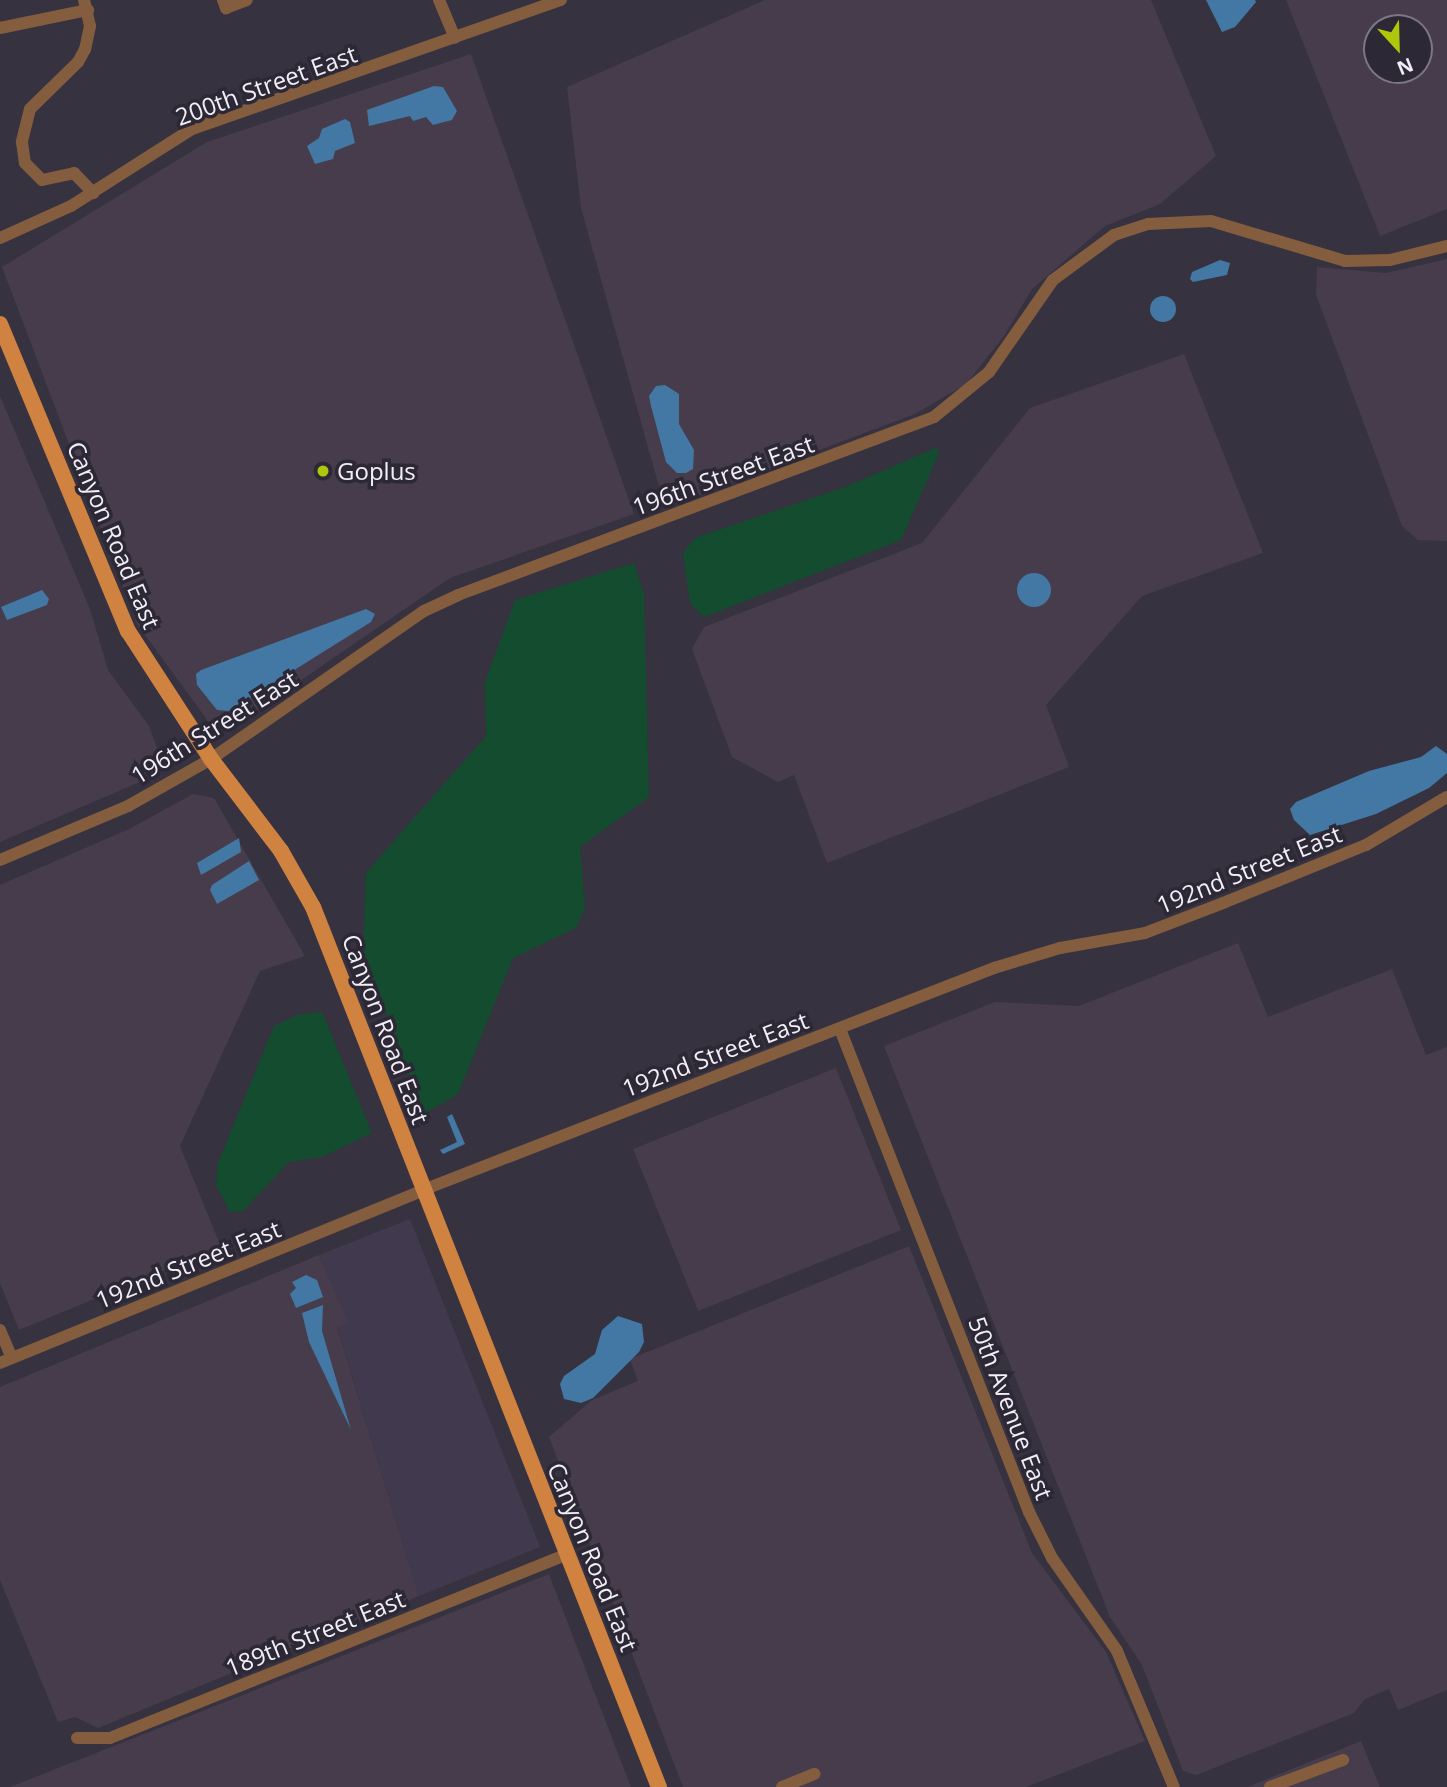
<!DOCTYPE html>
<style>
body{margin:0}
#map{position:relative;width:1447px;height:1787px;overflow:hidden;background:#36323f;font-family:"Open Sans",sans-serif}
div>[style]{position:absolute}
[style*='--x']{left:calc(var(--x)*1px);top:calc(var(--y)*1px);width:calc(var(--w)*1px);rotate:calc(var(--a)*1deg)}
.built>*{inset:0;background:#413a4e}
.industrial>*{inset:0;background:#463c4c}
.green>*{inset:0;background:#134c2f}
.water>*{inset:0;background:#4478a4}
.round{border-radius:50%}
.minor>*{height:12px;margin:-6px;padding:0 6px;transform-origin:6px;border-radius:6px;background:#845d3f}
.major>*{height:16px;margin:-8px;padding:0 8px;transform-origin:8px;border-radius:8px;background:#d08240}
.dots>*{width:19px;height:19px;translate:-50% -50%;box-sizing:border-box;border:4px solid #2c2835;border-radius:50%}
span{translate:-50% -50%;white-space:nowrap;text-align:center;line-height:1.15;-webkit-text-stroke:7px #2c2835;paint-order:stroke}
.street-label{font-size:24px;color:#f1eef7}
.poi-label{font-size:24px;color:#f1eef7}
.left{translate:0 -50%;text-align:left}
.north{position:absolute;left:1363px;top:14px;width:70px;height:70px;box-sizing:border-box;background:#2c2835;border:2px solid #7b7783;border-radius:50%;rotate:158deg;font-size:19px;font-weight:700;line-height:28px;text-align:center;color:#f1eef7}
.north::after{content:'';display:block;margin:auto;width:24px;height:32px;background:#aec60c;clip-path:polygon(50% 0,100% 100%,50% 72%,0 100%)}
</style>
<div id="map">
<div class="built">
<div style="clip-path:polygon(410px 1219px,540px 1547px,419px 1596px,337px 1326px,347px 1321px,319px 1255px)"></div>
</div>
<div class="industrial">
<div style="clip-path:polygon(765px 0,1151px 0,1216px 156px,1160px 204px,1105px 226px,1032px 289px,1004px 336px,966px 384px,915px 414px,665px 508px,581px 208px,567px 87px)"></div>
<div style="clip-path:polygon(evenodd,1286px 0,1447px 0,1447px 209px,1380px 236px,1286px 0,1377px 28px,1419px 28px,1419px 70px,1377px 70px,1377px 28px)"></div>
<div style="clip-path:polygon(471px 54px,634px 514px,450px 578px,233px 727px,216px 732px,137px 624px,2px 267px,207px 142px)"></div>
<div style="clip-path:polygon(1447px 259px,1447px 541px,1418px 540px,1402px 526px,1316px 295px,1317px 267px,1386px 273px)"></div>
<div style="clip-path:polygon(1184px 354px,1263px 553px,1142px 596px,1046px 705px,1069px 767px,827px 863px,794px 775px,778px 782px,732px 757px,692px 649px,704px 627px,922px 543px,1030px 408px)"></div>
<div style="clip-path:polygon(0 396px,90px 609px,108px 670px,149px 726px,161px 759px,142px 781px,0 842px)"></div>
<div style="clip-path:polygon(193px 794px,214px 798px,305px 956px,260px 971px,180px 1146px,221px 1247px,19px 1330px,0 1283px,0 885px,129px 829px)"></div>
<div style="clip-path:polygon(1238px 943px,1268px 1017px,1392px 969px,1426px 1055px,1447px 1047px,1447px 1690px,1398px 1710px,1389px 1689px,1365px 1699px,1354px 1713px,1196px 1775px,1183px 1771px,1142px 1665px,1110px 1617px,884px 1046px,995px 1002px,1079px 1006px)"></div>
<div style="clip-path:polygon(836px 1068px,901px 1230px,698px 1311px,633px 1149px)"></div>
<div style="clip-path:polygon(909px 1246px,1032px 1553px,1106px 1652px,1145px 1741px,1026px 1787px,683px 1787px,549px 1437px,592px 1400px,638px 1381px,630px 1359px)"></div>
<div style="clip-path:polygon(319px 1255px,348px 1322px,337px 1327px,419px 1596px,98px 1728px,75px 1717px,58px 1722px,0 1580px,0 1387px)"></div>
<div style="clip-path:polygon(549px 1574px,631px 1787px,10px 1787px)"></div>
<div style="clip-path:polygon(1361px 1741px,1380px 1787px,1247px 1787px)"></div>
</div>
<div class="green">
<div style="clip-path:polygon(937px 447px,938px 455px,901px 540px,704px 617px,690px 603px,683px 553px,695px 538px,848px 486px)"></div>
<div style="clip-path:polygon(634px 563px,644px 595px,649px 797px,580px 847px,585px 908px,576px 928px,513px 958px,458px 1094px,424px 1114px,363px 952px,366px 873px,486px 736px,485px 682px,515px 600px)"></div>
<div style="clip-path:polygon(322px 1012px,372px 1133px,322px 1157px,289px 1162px,243px 1211px,230px 1212px,216px 1185px,218px 1163px,274px 1026px,297px 1015px)"></div>
</div>
<div class="water">
<div style="clip-path:polygon(1206px 0,1255px 0,1256px 2px,1235px 27px,1222px 32px)"></div>
<div style="clip-path:polygon(434px 86px,443px 87px,457px 111px,452px 120px,433px 125px,426px 117px,413px 121px,410px 116px,369px 126px,367px 110px)"></div>
<div style="clip-path:polygon(345px 119px,350px 122px,355px 143px,335px 151px,333px 159px,315px 164px,307px 146px,319px 138px,322px 129px)"></div>
<div style="clip-path:polygon(1220px 260px,1230px 263px,1227px 275px,1193px 282px,1190px 279px,1192px 272px)"></div>
<div class="round" style="left:1150px;top:296px;width:26px;height:26px"></div>
<div style="clip-path:polygon(665px 385px,679px 394px,679px 424px,694px 450px,693px 469px,686px 473px,677px 473px,666px 462px,651px 406px,649px 396px,656px 386px)"></div>
<div class="round" style="left:1017px;top:573px;width:34px;height:34px"></div>
<div style="clip-path:polygon(42px 590px,49px 599px,47px 605px,7px 620px,1px 607px)"></div>
<div style="clip-path:polygon(366px 609px,375px 614px,371px 622px,229px 711px,217px 710px,197px 685px,196px 674px,201px 670px)"></div>
<div style="clip-path:polygon(1436px 746px,1447px 754px,1447px 773px,1429px 788px,1376px 814px,1310px 835px,1294px 820px,1290px 809px,1296px 802px,1369px 771px,1421px 757px)"></div>
<div style="clip-path:polygon(239px 838px,241px 852px,201px 875px,197px 863px)"></div>
<div style="clip-path:polygon(249px 861px,259px 880px,217px 904px,210px 890px,212px 885px)"></div>
<div style="clip-path:polygon(452px 1114px,465px 1144px,443px 1154px,440px 1150px,457px 1142px,447px 1117px)"></div>
<div style="clip-path:polygon(306px 1275px,317px 1280px,323px 1297px,296px 1308px,290px 1294px,296px 1288px,292px 1282px)"></div>
<div style="clip-path:polygon(323px 1305px,322px 1331px,351px 1430px,309px 1342px,302px 1313px)"></div>
<div style="clip-path:polygon(618px 1316px,642px 1324px,644px 1342px,639px 1352px,593px 1398px,581px 1403px,564px 1399px,560px 1384px,564px 1376px,595px 1354px,602px 1330px)"></div>
</div>
<div class="minor">
<div style="--x:84;--y:0;--w:27;--a:77"></div>
<div style="--x:90;--y:26;--w:24;--a:102"></div>
<div style="--x:85;--y:49;--w:15;--a:118"></div>
<div style="--x:78;--y:62;--w:67;--a:135.6"></div>
<div style="--x:30;--y:109;--w:34;--a:104"></div>
<div style="--x:22;--y:142;--w:21;--a:82"></div>
<div style="--x:25;--y:163;--w:24;--a:45"></div>
<div style="--x:42;--y:180;--w:33;--a:-12"></div>
<div style="--x:74;--y:173;--w:28;--a:46"></div>
<div style="--x:223;--y:0;--w:9;--a:69"></div>
<div style="--x:226;--y:8;--w:22;--a:-21"></div>
<div style="--x:439;--y:0;--w:41;--a:67.2"></div>
<div style="--x:0;--y:28;--w:90;--a:-11.6"></div>
<div style="--x:0;--y:238;--w:78;--a:-24.3"></div>
<div style="--x:71;--y:206;--w:143;--a:-32.5"></div>
<div style="--x:192;--y:129;--w:391;--a:-19.3"></div>
<div style="--x:0;--y:860;--w:139;--a:-22.9"></div>
<div style="--x:128;--y:806;--w:95;--a:-29.5"></div>
<div style="--x:211;--y:759;--w:259;--a:-34.8"></div>
<div style="--x:424;--y:611;--w:38;--a:-25"></div>
<div style="--x:458;--y:595;--w:508;--a:-20.5"></div>
<div style="--x:934;--y:417;--w:71;--a:-39.3"></div>
<div style="--x:989;--y:372;--w:112;--a:-55.2"></div>
<div style="--x:1053;--y:280;--w:76;--a:-36.4"></div>
<div style="--x:1114;--y:235;--w:36;--a:-18"></div>
<div style="--x:1148;--y:224;--w:63;--a:-2.7"></div>
<div style="--x:1211;--y:221;--w:140;--a:16.6"></div>
<div style="--x:1345;--y:261;--w:45;--a:-1.3"></div>
<div style="--x:1390;--y:260;--w:59;--a:-13.8"></div>
<div style="--x:840;--y:1029;--w:519;--a:68.63"></div>
<div style="--x:1029;--y:1512;--w:51;--a:63.4"></div>
<div style="--x:1052;--y:1558;--w:113;--a:55"></div>
<div style="--x:1117;--y:1651;--w:147;--a:67.3"></div>
<div style="--x:0;--y:1330;--w:30;--a:67"></div>
<div style="--x:0;--y:1363;--w:457;--a:-22.2"></div>
<div style="--x:423;--y:1190;--w:613;--a:-21.25"></div>
<div style="--x:994;--y:968;--w:69;--a:-16.9"></div>
<div style="--x:1060;--y:948;--w:86;--a:-10"></div>
<div style="--x:1145;--y:933;--w:84;--a:-21"></div>
<div style="--x:1223;--y:903;--w:154;--a:-22.1"></div>
<div style="--x:1366;--y:845;--w:94;--a:-30.7"></div>
<div style="--x:77;--y:1738;--w:33;--a:0"></div>
<div style="--x:110;--y:1738;--w:493;--a:-21.9"></div>
<div style="--x:782;--y:1787;--w:35;--a:-22"></div>
<div style="--x:1270;--y:1787;--w:78;--a:-20.3"></div>
</div>
<div class="major">
<div style="--x:0;--y:324;--w:333;--a:67.4"></div>
<div style="--x:128;--y:631;--w:153;--a:57"></div>
<div style="--x:211;--y:759;--w:116;--a:52.7"></div>
<div style="--x:281;--y:851;--w:64;--a:60.3"></div>
<div style="--x:313;--y:907;--w:946;--a:68.54"></div>
</div>
<div class="dots">
<div style="left:323px;top:471px;background:#aec60c"></div>
</div>
<div class="street-label">
<span style="left:266px;top:85px;rotate:-20deg">200th Street East</span>
<span style="left:723px;top:475px;rotate:-20deg">196th Street East</span>
<span style="left:114px;top:535px;rotate:67deg">Canyon Road East</span>
<span style="left:214px;top:727px;rotate:-32deg">196th Street East</span>
<span style="left:1249px;top:869px;rotate:-22deg">192nd Street East</span>
<span style="left:386px;top:1029px;rotate:69deg">Canyon Road East</span>
<span style="left:715px;top:1054px;rotate:-21deg">192nd Street East</span>
<span style="left:188px;top:1264px;rotate:-22deg">192nd Street East</span>
<span style="left:1011px;top:1408px;rotate:69deg">50th Avenue East</span>
<span style="left:593px;top:1557px;rotate:68deg">Canyon Road East</span>
<span style="left:315px;top:1633px;rotate:-22deg">189th Street East</span>
</div>
<div class="poi-label">
<span class="left" style="left:337px;top:471px">Goplus</span>
</div>
<div class="north">N</div>
</div>
